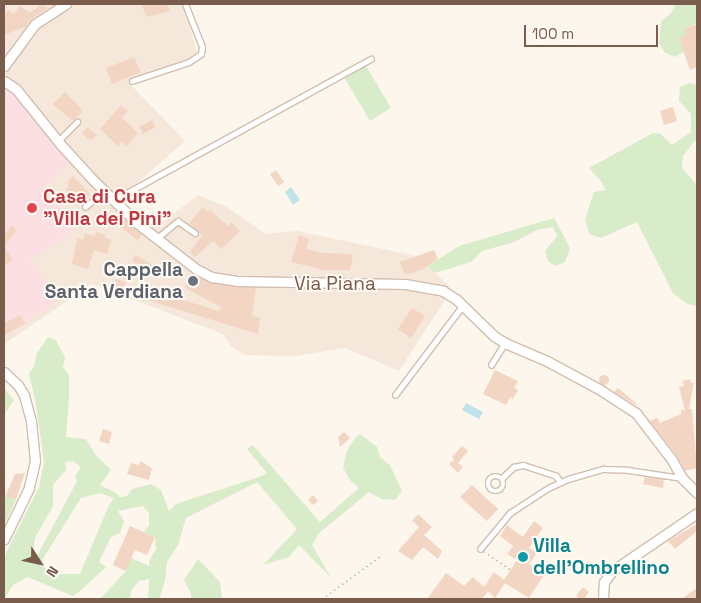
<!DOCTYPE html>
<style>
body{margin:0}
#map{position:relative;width:701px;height:603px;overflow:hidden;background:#fdf6ec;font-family:"Space Grotesk",sans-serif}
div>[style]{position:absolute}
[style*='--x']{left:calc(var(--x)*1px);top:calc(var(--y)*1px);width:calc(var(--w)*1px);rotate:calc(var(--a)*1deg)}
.residential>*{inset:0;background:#f5e8da}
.medical>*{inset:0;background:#fbdfe3}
.green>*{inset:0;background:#d8ecc9}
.water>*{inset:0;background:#bfe3e8}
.building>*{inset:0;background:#f3d5c3}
.round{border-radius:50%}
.path>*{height:2px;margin-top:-1px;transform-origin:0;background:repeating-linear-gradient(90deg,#d9b8a5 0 1px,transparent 0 5px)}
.roads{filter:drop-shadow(1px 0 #d1beb0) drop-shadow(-1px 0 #d1beb0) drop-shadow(0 1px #d1beb0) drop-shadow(0 -1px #d1beb0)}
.lane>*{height:4.5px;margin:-2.25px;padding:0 2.25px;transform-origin:2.25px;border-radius:2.25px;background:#fff}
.lane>.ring{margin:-2.25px;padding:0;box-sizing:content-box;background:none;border:4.5px solid #fff;border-radius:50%}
.street>*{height:9px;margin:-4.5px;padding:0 4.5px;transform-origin:4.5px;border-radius:4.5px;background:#fff}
.dots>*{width:14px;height:14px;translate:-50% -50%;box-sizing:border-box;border:2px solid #fffaf3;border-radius:50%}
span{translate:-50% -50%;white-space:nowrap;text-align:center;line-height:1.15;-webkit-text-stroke:4px #fffaf3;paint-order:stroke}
.health-label{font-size:19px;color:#be3a42;font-weight:700}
.left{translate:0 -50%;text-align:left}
.worship-label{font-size:19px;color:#5b616d;font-weight:700}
.right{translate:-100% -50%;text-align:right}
.street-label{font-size:19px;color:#7a5c4d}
.culture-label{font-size:19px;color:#0d838f;font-weight:700}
.frame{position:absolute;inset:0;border:5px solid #7a5c4d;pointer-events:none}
.north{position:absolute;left:15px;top:538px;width:50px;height:50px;-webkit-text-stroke:4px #fffaf3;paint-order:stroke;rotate:125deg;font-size:14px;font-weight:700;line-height:20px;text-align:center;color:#7a5c4d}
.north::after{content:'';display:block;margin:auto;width:18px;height:22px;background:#7a5c4d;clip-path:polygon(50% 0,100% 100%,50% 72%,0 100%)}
.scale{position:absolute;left:524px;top:25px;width:134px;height:22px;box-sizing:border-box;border:2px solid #7a5c4d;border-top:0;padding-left:6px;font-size:15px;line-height:18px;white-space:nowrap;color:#7a5c4d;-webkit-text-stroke:4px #fffaf3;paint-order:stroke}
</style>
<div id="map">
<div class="residential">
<div style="clip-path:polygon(4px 4px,184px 4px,199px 61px,131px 85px,185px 141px,119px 199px,155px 228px,198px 195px,227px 207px,265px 234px,297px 231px,417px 256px,452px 289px,399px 371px,345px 348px,296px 356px,245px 355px,231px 346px,223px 334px,92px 284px,4px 344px)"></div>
</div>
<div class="medical">
<div style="clip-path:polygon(4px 87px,11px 90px,74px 160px,44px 187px,76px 228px,30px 262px,62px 298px,4px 336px)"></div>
</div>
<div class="green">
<div style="clip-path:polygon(676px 4px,697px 4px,697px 23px,686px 28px,686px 35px,679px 38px,684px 52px,675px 57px,664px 52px,659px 43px,661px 21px,670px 14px)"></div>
<div style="clip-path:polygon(365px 64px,391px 108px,370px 121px,344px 77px)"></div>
<div style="clip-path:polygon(690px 83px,697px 85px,697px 138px,683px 156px,682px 168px,697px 185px,697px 306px,687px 304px,673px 293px,637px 222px,601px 238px,589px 234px,585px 219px,594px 192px,606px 190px,600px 180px,589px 168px,653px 133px,661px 134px,672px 145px,691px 132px,691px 114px,679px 101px,680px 87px)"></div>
<div style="clip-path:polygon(554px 218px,570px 248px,565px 262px,555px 266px,548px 261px,545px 251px,557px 236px,553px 227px,537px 230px,514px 242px,482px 251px,471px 262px,435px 273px,428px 266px,459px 246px)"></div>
<div style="clip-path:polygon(evenodd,48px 337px,56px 340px,65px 357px,63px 367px,69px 376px,69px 398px,66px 437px,86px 439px,95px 454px,111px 470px,100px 485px,114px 492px,120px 497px,127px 496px,132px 489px,151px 484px,161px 490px,169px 511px,176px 504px,259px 477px,267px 473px,247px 449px,253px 445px,320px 522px,359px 488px,350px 480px,343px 468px,346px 453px,354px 439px,360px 434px,377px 447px,380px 457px,390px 465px,402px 491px,395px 500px,382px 499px,369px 492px,319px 533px,312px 545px,331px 578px,299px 545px,289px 557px,263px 565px,297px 529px,257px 482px,186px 518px,178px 545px,167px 562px,165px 581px,159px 599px,148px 599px,149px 579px,139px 581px,131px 591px,130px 599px,100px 599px,126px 571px,131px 558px,149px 566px,149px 561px,156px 549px,155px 537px,144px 532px,149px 525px,149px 513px,143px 506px,118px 511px,124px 521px,120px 533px,111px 537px,99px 562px,106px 567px,79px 592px,73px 596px,28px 577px,13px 585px,4px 599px,4px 557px,39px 487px,44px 462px,36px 404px,29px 374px,34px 366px,37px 353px,48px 337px,73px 461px,81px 467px,75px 476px,77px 481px,34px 562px,32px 560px,35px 538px,53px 506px,53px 485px,66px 470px,65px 462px,73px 461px,48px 337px,100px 493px,114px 498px,109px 505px,80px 574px,58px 574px,39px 565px,81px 498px,100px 493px)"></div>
<div style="clip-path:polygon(4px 388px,14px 400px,4px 415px)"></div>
<div style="clip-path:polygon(4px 496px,16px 499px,4px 526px)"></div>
<div style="clip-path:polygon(198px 559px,220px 582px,222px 599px,191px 599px,191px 594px,184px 580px)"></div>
</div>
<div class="water">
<div style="clip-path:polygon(291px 187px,300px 200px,293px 205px,285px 192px)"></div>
<div style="clip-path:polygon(466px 403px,483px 412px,479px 419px,462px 410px)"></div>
</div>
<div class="building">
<div style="clip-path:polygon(42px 4px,48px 8px,31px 19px,25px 27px,4px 35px,4px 15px,8px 10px,13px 14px,20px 6px,30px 13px)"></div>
<div style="clip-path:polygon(141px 4px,167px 4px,170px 11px,147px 17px)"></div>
<div style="clip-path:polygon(697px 24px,697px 67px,690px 70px,679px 38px,686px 35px,685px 28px)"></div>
<div style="clip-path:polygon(134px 57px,141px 72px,112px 84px,106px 68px)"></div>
<div style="clip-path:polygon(65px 92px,83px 111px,72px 121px,53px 104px)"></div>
<div style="clip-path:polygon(121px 105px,128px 111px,122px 118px,138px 133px,127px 146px,122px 142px,118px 146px,100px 129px)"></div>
<div style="clip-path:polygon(673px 107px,677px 121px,664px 125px,660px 111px)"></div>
<div style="clip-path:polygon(152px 120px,156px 127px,143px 134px,139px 127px)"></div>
<div style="clip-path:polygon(88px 127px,97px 135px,91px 141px,82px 133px)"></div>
<div style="clip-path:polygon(276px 170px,284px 182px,278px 186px,270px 174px)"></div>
<div style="clip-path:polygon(73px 176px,90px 194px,78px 206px,73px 201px,75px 199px,65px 189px,69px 185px,67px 182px)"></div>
<div style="clip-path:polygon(203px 207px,208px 212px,210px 210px,228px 226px,231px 222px,240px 231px,221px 249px,213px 241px,195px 257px,190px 252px,202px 235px,189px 223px)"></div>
<div style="clip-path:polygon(125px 220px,142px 235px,138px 241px,120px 226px)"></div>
<div style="clip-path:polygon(12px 225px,17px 230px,4px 247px,13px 259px,4px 267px,4px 235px)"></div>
<div style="clip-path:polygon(96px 232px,105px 235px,105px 238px,111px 240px,107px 254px,94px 250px,88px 269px,72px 264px,77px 238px,83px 240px,85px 233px,95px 236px)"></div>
<div style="clip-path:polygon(299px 235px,309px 239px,306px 249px,324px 253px,353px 254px,350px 270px,324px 270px,291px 262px)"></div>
<div style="clip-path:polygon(434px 250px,438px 259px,423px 269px,409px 274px,404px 273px,400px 262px)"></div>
<div style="clip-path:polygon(135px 255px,153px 265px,150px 271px,132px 261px)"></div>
<div style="clip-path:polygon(192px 274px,211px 283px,256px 288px,252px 316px,260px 318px,258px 334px,141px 298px,144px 288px,219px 311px,221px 307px,185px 288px)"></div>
<div style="clip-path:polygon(116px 279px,126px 282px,122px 293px,111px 289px)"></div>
<div style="clip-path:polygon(412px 308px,425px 316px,411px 338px,398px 329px)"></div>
<div style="clip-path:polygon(19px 315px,26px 323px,4px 336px,4px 324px)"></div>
<div style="clip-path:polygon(495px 370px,518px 381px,514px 388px,518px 390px,513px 399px,510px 397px,506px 405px,483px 394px)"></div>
<div class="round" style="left:599px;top:375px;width:10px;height:10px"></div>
<div style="clip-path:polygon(690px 379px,691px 383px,694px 382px,689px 409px,692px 409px,697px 468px,685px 471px,677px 456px,650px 421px,657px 418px,660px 423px,681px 414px,681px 410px,685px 410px,679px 387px,684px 386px,683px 381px)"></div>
<div style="clip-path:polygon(618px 388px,637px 404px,636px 405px,614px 392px)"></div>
<div style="clip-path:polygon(103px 429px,112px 432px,109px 444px,99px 441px)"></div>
<div style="clip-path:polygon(344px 432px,350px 438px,340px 447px,338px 437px)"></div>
<div style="clip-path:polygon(462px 446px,468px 451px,458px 463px,463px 467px,458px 473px,449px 464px,454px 460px,452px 457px)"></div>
<div style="clip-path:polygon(140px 461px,152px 468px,149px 480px,127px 474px,131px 463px,139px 465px)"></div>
<div style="clip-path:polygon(25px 473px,16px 499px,5px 497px,15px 474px)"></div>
<div style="clip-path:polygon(645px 477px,664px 479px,663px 488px,643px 484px)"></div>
<div style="clip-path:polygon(472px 485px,498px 509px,487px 521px,460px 497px)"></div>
<div style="clip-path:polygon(313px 495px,318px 501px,313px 505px,308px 500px)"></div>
<div style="clip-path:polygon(418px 514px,432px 527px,424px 535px,442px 551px,438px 559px,423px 547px,412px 560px,398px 551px,419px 527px,412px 521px)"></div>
<div style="clip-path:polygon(534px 521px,543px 528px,529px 548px,537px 553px,529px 564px,544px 575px,529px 598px,505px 583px,495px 598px,488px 591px,482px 599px,427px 599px,446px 573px,464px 586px,473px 577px,484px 587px,494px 572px,504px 580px,517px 560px,507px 554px,513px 546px,500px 536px,507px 525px,523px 537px)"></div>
<div style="clip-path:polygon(697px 524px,697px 531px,675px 549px,668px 541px)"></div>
<div style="clip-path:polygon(130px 526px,155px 537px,147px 555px,135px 550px,126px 571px,113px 565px)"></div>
<div style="clip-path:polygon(583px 587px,589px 592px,584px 599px,580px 599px,576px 596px)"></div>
<div style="clip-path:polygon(697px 588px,697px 599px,681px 599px)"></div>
</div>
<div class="path">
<div style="--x:484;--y:552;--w:32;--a:34"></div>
<div style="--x:322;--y:599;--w:72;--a:-35.9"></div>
</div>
<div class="roads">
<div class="lane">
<div style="--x:132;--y:81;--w:60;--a:-18.4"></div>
<div style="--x:189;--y:62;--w:14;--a:-34"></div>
<div style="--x:201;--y:54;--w:7;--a:-82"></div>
<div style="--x:202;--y:47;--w:46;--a:-111.6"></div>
<div style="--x:58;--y:141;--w:27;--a:-45"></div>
<div style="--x:114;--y:200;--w:293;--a:-28.8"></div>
<div style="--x:85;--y:207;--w:25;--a:-40"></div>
<div style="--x:157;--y:238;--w:27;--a:-39"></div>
<div style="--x:178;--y:221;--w:21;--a:35"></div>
<div style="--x:491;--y:365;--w:26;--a:-58"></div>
<div style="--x:395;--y:395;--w:113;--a:-52.9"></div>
<div class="ring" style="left:488px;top:476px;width:11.5px;height:11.5px"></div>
<div style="--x:502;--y:478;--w:16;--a:-43"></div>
<div style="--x:514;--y:467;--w:9;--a:-13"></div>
<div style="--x:523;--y:465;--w:35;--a:18"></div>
<div style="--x:556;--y:476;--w:8;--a:50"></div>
<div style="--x:480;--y:549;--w:47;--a:-50.2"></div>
<div style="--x:510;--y:513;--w:45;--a:-33.3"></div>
<div style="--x:548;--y:488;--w:22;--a:-24"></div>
<div style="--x:568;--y:479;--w:37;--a:-16"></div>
<div style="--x:604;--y:469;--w:24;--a:2"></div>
<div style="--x:628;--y:470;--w:55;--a:8.4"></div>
</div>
<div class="street">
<div style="--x:4;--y:66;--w:52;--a:-53.6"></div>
<div style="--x:35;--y:24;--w:37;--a:-33"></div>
<div style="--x:4;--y:81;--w:14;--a:34"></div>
<div style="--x:16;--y:89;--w:73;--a:51.1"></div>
<div style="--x:62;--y:146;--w:46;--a:47.6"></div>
<div style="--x:93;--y:180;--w:62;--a:44.3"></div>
<div style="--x:137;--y:223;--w:75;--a:37.9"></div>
<div style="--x:196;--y:269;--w:18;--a:27"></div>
<div style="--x:212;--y:277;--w:25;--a:9"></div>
<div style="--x:237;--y:281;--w:168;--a:1"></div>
<div style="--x:405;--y:284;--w:39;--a:10"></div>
<div style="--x:443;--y:291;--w:15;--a:32"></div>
<div style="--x:456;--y:299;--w:53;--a:44.2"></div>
<div style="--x:494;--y:336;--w:13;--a:32"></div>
<div style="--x:505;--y:343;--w:46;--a:23.2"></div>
<div style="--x:547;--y:361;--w:59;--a:28.3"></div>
<div style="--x:599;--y:389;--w:44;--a:33"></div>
<div style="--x:636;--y:413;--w:59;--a:52.5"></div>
<div style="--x:672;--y:460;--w:21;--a:61"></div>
<div style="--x:682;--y:478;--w:21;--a:45"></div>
<div style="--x:4;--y:372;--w:19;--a:43"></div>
<div style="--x:18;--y:385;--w:12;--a:59"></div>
<div style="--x:24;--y:395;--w:27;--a:75"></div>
<div style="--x:31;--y:421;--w:40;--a:84.3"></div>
<div style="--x:35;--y:461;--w:28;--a:103"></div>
<div style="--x:29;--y:488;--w:57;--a:116.1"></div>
<div style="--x:603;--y:599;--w:17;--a:-87"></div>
<div style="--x:604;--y:582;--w:14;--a:-54"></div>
<div style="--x:612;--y:571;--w:103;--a:-34.3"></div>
</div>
</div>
<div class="dots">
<div style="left:32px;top:208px;background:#e0444e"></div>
<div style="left:193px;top:281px;background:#6b7280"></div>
<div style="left:523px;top:557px;background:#0f9aa8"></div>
</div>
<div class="health-label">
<span class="left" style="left:43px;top:208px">Casa di Cura<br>"Villa dei Pini"</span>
</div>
<div class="worship-label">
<span class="right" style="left:183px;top:281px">Cappella<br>Santa Verdiana</span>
</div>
<div class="street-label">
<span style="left:335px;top:284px">Via Piana</span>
</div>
<div class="culture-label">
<span class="left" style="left:533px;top:557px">Villa<br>dell'Ombrellino</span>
</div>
<div class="frame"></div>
<div class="north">N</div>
<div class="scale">100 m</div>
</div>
